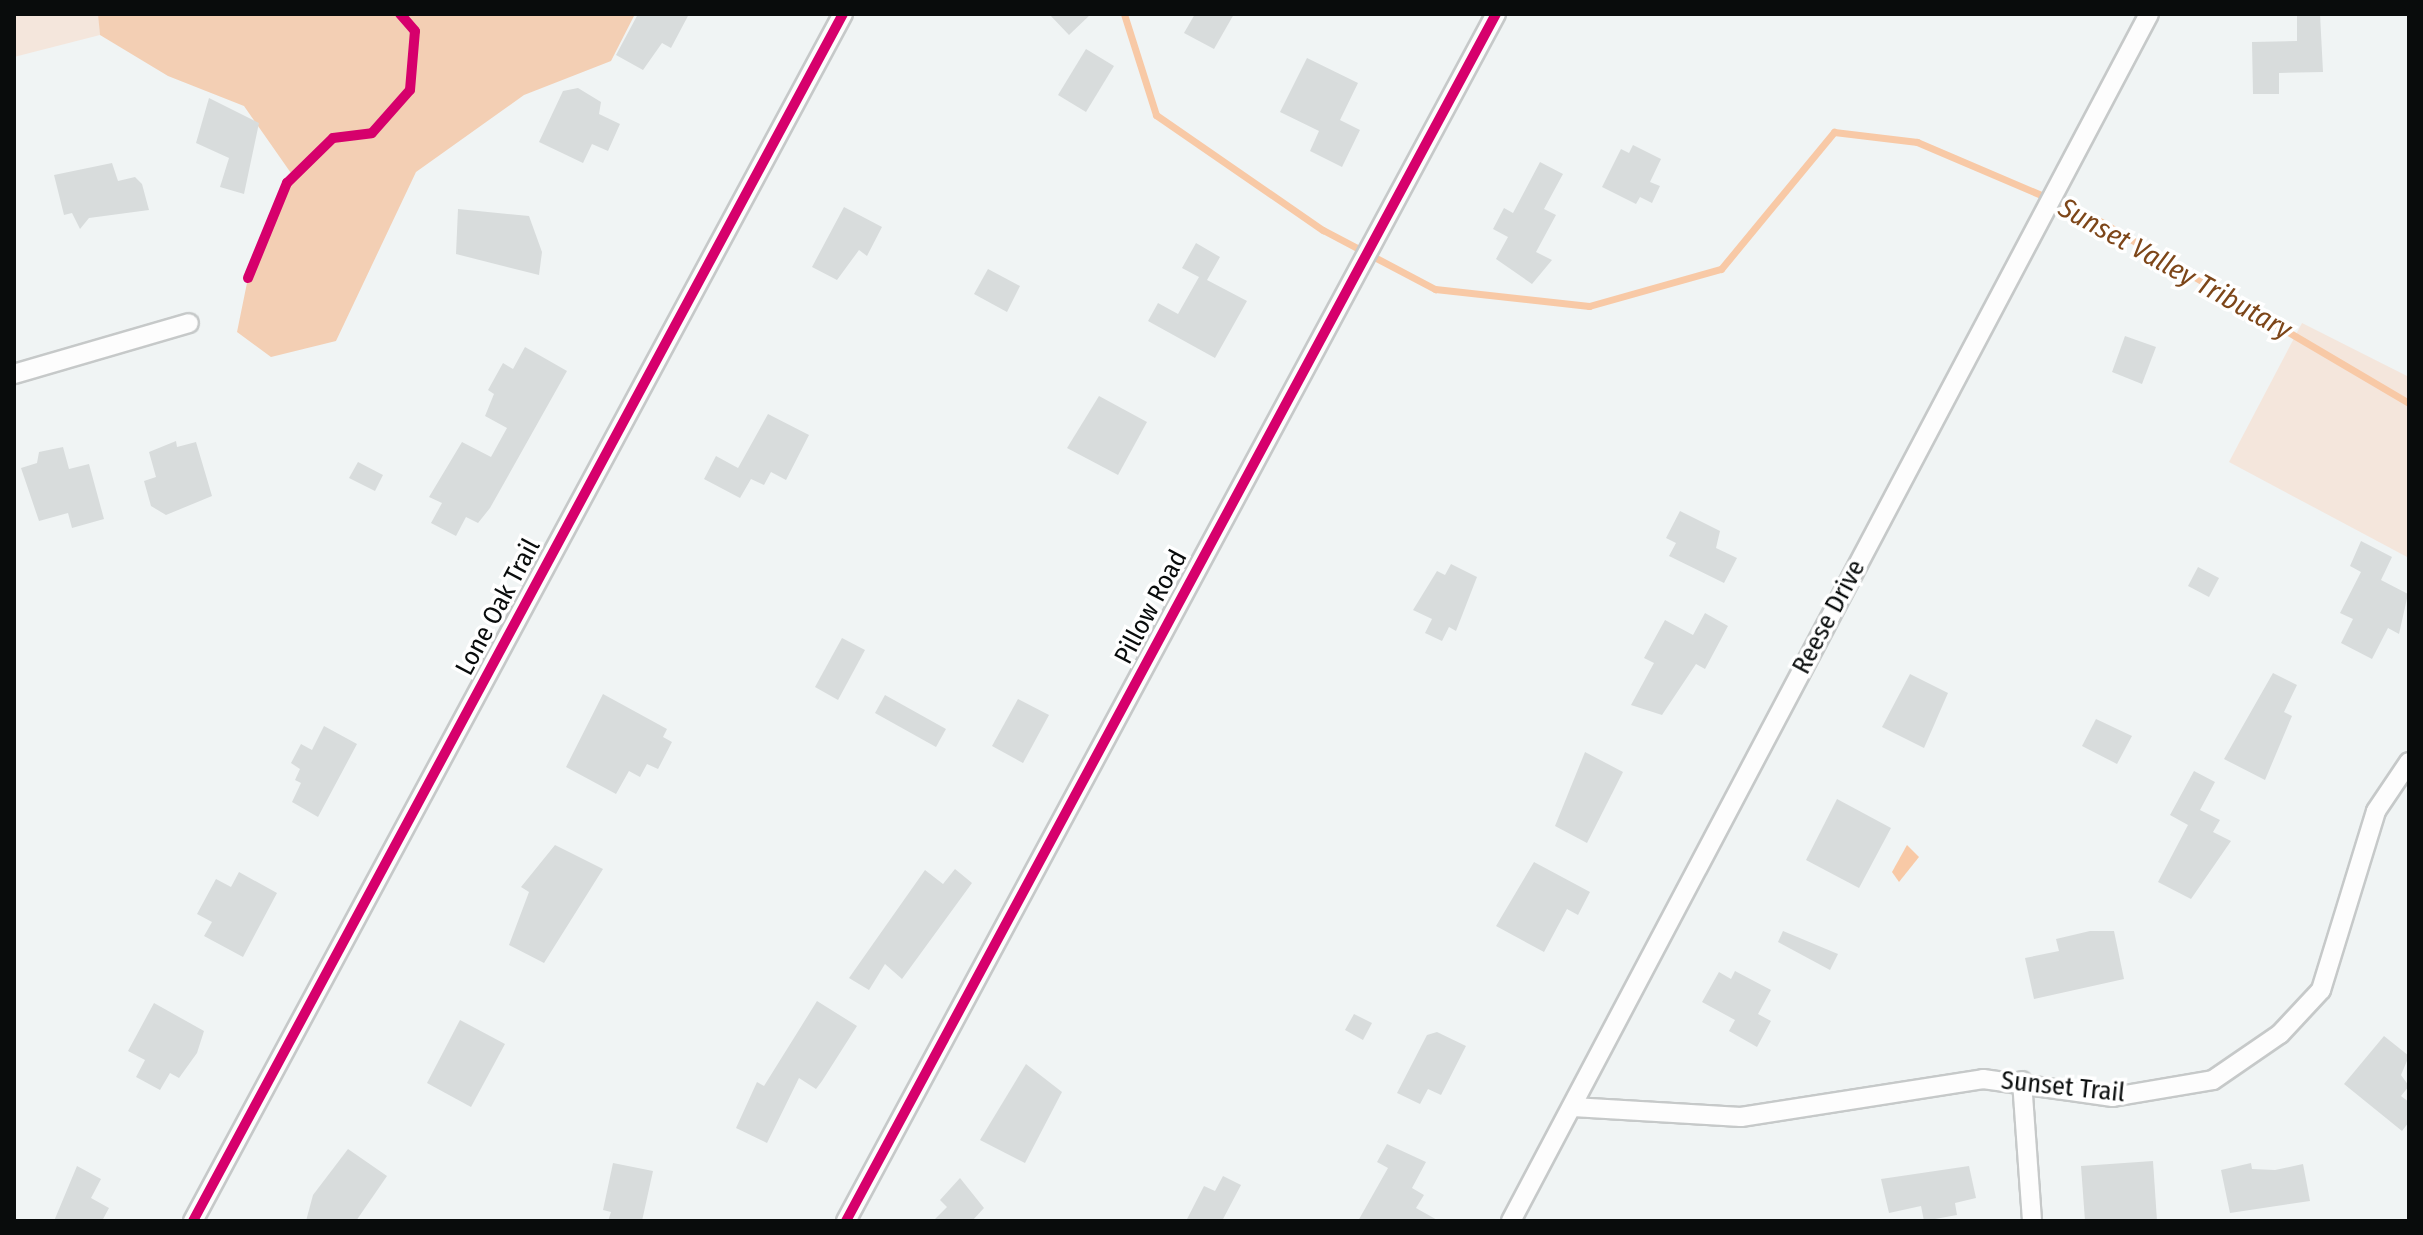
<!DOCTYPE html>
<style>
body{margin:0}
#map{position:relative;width:2423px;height:1235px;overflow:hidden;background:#f0f4f4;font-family:"Fira Sans Condensed",sans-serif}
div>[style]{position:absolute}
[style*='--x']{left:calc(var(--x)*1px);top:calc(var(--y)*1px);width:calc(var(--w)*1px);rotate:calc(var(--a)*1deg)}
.green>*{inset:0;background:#f4e6dc}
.forest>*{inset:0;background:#f3cfb4}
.water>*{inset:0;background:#f8c9a6}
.stream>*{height:7px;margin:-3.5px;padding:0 3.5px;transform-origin:3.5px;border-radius:3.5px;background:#f8c9a6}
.building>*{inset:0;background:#d8dcdc}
.roads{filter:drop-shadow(2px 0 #c6c9c9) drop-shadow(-2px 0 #c6c9c9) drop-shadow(0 2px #c6c9c9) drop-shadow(0 -2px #c6c9c9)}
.minor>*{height:18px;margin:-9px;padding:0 9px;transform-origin:9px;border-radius:9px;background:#fdfdfd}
.cycleway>*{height:10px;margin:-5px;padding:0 5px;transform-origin:5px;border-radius:5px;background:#d6006c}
span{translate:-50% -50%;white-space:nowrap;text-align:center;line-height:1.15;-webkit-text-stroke:7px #fff;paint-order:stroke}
.street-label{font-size:26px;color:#090c0c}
.water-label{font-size:28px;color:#7d4619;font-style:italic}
.frame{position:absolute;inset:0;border:16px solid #090c0c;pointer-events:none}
</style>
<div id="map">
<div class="green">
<div style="clip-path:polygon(14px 14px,99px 14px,100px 35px,14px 57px)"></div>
<div style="clip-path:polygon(2302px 323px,2409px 377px,2409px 558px,2229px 462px)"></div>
</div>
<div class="forest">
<div style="clip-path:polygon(98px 14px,635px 14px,611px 61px,524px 95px,416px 172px,336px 341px,271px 357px,237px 332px,248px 278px,293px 176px,244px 106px,168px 76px,100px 35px)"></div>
</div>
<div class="water">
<div style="clip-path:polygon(1907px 845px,1919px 857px,1899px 882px,1892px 872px)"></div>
</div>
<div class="stream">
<div style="--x:1124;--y:14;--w:106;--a:72.4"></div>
<div style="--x:1156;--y:115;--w:203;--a:34.6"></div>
<div style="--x:1323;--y:230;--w:127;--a:27.8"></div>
<div style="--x:1435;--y:289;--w:155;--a:6.3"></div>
<div style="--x:1589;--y:306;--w:137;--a:-15.7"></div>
<div style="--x:1721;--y:269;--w:178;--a:-50.5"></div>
<div style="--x:1834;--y:132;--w:84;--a:6.9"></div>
<div style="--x:1917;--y:142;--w:191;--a:23.1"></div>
<div style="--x:2093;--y:217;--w:367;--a:30.5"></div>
</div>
<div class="building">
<div style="clip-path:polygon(638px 14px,689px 14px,671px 48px,662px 43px,643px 70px,616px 55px)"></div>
<div style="clip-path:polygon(1049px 14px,1091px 14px,1069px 35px)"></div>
<div style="clip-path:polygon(1195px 14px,1234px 14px,1214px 49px,1184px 33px)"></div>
<div style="clip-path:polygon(2297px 14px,2320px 14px,2323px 72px,2279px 73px,2279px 94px,2253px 94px,2252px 42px,2297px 41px)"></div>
<div style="clip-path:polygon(1086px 49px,1114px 66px,1086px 112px,1058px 95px)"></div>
<div style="clip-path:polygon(1307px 58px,1358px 83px,1340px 120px,1360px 130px,1342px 167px,1310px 151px,1319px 131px,1280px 112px)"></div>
<div style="clip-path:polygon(578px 88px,601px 102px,599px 114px,620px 124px,608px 151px,592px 144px,583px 163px,539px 142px,563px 91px)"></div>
<div style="clip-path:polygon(209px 98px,259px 123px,244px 194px,220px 187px,229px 158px,196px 143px)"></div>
<div style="clip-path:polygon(1633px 145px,1661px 159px,1650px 182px,1660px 186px,1652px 203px,1640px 197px,1636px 204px,1602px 187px,1621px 149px,1629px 153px)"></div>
<div style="clip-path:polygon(1540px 162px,1563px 174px,1544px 209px,1556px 215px,1536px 252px,1552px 260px,1532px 284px,1496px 259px,1508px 237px,1493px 229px,1504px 208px,1513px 213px)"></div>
<div style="clip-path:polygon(112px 163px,118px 181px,135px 177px,142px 184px,149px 210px,89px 218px,80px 229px,72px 213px,64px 215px,54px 175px)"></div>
<div style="clip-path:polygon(844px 207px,882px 227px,867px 256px,859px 250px,837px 280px,812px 267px)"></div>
<div style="clip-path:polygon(458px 209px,529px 216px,542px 252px,539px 275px,456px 254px)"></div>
<div style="clip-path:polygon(1196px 243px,1220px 257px,1207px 280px,1247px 301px,1215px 358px,1148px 321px,1158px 303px,1178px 314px,1199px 277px,1182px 268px)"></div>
<div style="clip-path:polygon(988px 269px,1020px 286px,1007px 312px,974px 294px)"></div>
<div style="clip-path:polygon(2125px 336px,2156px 347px,2142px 384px,2112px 372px)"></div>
<div style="clip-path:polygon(525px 347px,567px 371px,490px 508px,478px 523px,466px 517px,456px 536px,431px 523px,442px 503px,429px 497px,462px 442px,491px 457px,507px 428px,485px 416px,494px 394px,488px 390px,503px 363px,513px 369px)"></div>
<div style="clip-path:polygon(1099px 396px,1147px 422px,1118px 475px,1067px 448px)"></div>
<div style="clip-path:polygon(768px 414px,809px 435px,786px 480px,771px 472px,764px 485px,751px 479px,740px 498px,704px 479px,716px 456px,738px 468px)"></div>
<div style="clip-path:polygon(176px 441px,177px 447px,196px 442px,212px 496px,166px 515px,151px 506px,144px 481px,156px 477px,149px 452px)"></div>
<div style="clip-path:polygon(63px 447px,69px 469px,89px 464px,104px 519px,72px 528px,68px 513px,39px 521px,21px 468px,37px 463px,39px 452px)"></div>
<div style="clip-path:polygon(358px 462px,383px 475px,375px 491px,349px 478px)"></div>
<div style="clip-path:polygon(1680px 511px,1720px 531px,1716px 548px,1737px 558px,1724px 583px,1669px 556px,1676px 543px,1666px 538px)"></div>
<div style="clip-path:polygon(2361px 541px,2392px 557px,2381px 580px,2408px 594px,2399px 634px,2388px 628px,2372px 659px,2341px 643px,2353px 619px,2340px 613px,2361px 572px,2350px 566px)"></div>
<div style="clip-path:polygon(1451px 564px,1477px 577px,1456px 631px,1449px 627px,1442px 641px,1425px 633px,1432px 619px,1413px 610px,1437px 571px,1445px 575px)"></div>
<div style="clip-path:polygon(2198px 567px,2219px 578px,2209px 597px,2188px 586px)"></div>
<div style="clip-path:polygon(1705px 613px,1728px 626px,1705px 669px,1696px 664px,1662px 715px,1631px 705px,1654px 663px,1644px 658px,1665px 620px,1693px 635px)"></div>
<div style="clip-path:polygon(842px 638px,865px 650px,838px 700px,815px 687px)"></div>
<div style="clip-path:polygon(2273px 673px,2297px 685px,2284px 712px,2292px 716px,2265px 780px,2224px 759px)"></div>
<div style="clip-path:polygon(1910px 674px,1948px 693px,1924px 748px,1882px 727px)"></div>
<div style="clip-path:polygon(603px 694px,667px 729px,663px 737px,672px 742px,658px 769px,647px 764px,640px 777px,629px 771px,616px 794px,566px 767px)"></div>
<div style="clip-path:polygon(885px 695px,946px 729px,936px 747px,875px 713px)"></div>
<div style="clip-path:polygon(1018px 699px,1049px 715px,1023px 763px,992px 746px)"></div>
<div style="clip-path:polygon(2096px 719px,2132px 736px,2117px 764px,2082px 746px)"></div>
<div style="clip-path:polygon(324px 726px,357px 744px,318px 817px,292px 802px,301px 783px,295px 780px,300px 769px,291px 763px,301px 744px,312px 750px)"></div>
<div style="clip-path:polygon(1585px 752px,1623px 772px,1587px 843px,1555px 826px)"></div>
<div style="clip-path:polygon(2194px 771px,2215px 782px,2200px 810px,2220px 820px,2213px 832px,2231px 841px,2191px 899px,2158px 882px,2188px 825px,2170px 815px)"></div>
<div style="clip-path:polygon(1837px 799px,1891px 828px,1859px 888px,1806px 860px)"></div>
<div style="clip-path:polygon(555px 845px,603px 869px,544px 963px,509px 945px,529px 892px,521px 887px)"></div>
<div style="clip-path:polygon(1534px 862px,1590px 892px,1578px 915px,1567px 909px,1544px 952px,1496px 926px)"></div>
<div style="clip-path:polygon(955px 869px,972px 883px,902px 979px,885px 964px,869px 990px,849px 978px,925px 870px,943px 884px)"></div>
<div style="clip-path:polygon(239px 872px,277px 893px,243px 957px,204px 936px,212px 922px,197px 914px,216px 879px,231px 887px)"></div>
<div style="clip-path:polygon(1783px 931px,1838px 954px,1830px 970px,1778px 942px)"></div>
<div style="clip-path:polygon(2090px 931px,2114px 931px,2124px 979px,2034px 999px,2025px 958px,2059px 951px,2056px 939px)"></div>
<div style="clip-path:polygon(1735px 971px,1771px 990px,1758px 1014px,1771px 1021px,1757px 1047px,1729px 1031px,1735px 1020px,1702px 1002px,1719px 972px,1731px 979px)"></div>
<div style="clip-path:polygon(817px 1001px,857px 1026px,822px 1081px,816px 1089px,799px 1078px,767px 1143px,736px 1128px,757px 1082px,764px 1086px)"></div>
<div style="clip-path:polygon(154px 1003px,204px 1031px,197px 1053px,179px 1078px,170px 1073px,160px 1090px,136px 1077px,145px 1060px,128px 1051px)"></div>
<div style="clip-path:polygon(1354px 1014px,1372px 1023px,1363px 1040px,1345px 1030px)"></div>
<div style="clip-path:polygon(460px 1020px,505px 1044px,471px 1107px,427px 1083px)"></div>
<div style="clip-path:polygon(1437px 1032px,1466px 1046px,1441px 1095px,1428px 1089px,1420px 1104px,1397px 1093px,1427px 1035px)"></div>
<div style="clip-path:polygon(2384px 1036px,2409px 1056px,2401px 1075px,2409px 1086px,2401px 1096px,2409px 1102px,2409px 1122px,2402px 1131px,2344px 1084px)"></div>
<div style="clip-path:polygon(1026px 1064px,1062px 1092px,1025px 1163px,980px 1140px)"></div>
<div style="clip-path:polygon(1387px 1144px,1426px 1162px,1412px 1188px,1424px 1195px,1416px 1208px,1439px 1221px,1358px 1221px,1388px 1168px,1377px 1162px)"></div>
<div style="clip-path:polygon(348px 1149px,387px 1176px,356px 1221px,306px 1221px,313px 1195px)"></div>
<div style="clip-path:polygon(2153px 1161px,2157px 1221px,2085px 1221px,2081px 1166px)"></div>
<div style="clip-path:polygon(613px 1163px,653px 1171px,642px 1221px,608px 1221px,611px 1212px,603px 1210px)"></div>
<div style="clip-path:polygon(2251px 1163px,2252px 1169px,2275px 1170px,2303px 1164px,2310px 1201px,2230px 1213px,2221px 1170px)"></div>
<div style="clip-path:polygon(77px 1166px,101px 1179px,91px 1198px,109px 1208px,102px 1221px,54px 1221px)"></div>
<div style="clip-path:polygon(1969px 1166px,1976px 1198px,1955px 1203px,1957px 1215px,1924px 1221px,1921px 1206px,1889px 1213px,1881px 1179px)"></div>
<div style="clip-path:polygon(1223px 1176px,1241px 1185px,1222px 1221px,1186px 1221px,1204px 1186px,1215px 1191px)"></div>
<div style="clip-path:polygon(960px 1178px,984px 1208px,972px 1221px,933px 1221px,947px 1207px,940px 1200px)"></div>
</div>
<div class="roads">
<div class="minor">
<div style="--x:14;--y:374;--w:182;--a:-16.2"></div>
<div style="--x:2022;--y:1081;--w:140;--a:85.9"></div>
<div style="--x:1573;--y:1107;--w:168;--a:3.4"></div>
<div style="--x:1741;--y:1117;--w:245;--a:-8.9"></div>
<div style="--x:1983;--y:1079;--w:131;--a:7.9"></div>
<div style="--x:2113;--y:1097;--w:101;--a:-9.6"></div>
<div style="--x:2213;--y:1080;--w:81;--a:-34.5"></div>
<div style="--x:2280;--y:1034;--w:60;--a:-47"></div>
<div style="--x:2321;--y:990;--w:187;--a:-72.9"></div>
<div style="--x:2376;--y:811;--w:59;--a:-56"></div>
<div style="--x:193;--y:1221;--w:1371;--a:-61.7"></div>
<div style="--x:846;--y:1221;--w:1371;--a:-61.7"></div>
<div style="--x:1511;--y:1221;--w:1365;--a:-62.14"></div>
</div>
</div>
<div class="cycleway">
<div style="--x:248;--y:278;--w:103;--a:-67.7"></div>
<div style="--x:287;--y:183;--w:64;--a:-44.4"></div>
<div style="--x:333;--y:138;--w:39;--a:-7"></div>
<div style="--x:372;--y:133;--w:57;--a:-48.5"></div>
<div style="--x:410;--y:90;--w:59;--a:-85.2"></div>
<div style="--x:415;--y:31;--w:23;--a:-131"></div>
<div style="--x:193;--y:1221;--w:1371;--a:-61.7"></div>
<div style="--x:846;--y:1221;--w:1371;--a:-61.7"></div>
</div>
<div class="street-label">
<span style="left:498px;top:607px;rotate:-62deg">Lone Oak Trail</span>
<span style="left:1151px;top:607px;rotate:-62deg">Pillow Road</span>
<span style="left:1829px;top:617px;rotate:-62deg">Reese Drive</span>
<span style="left:2063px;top:1087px;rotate:6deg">Sunset Trail</span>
</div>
<div class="water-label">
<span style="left:2175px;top:269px;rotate:29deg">Sunset Valley Tributary</span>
</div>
<div class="frame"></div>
</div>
